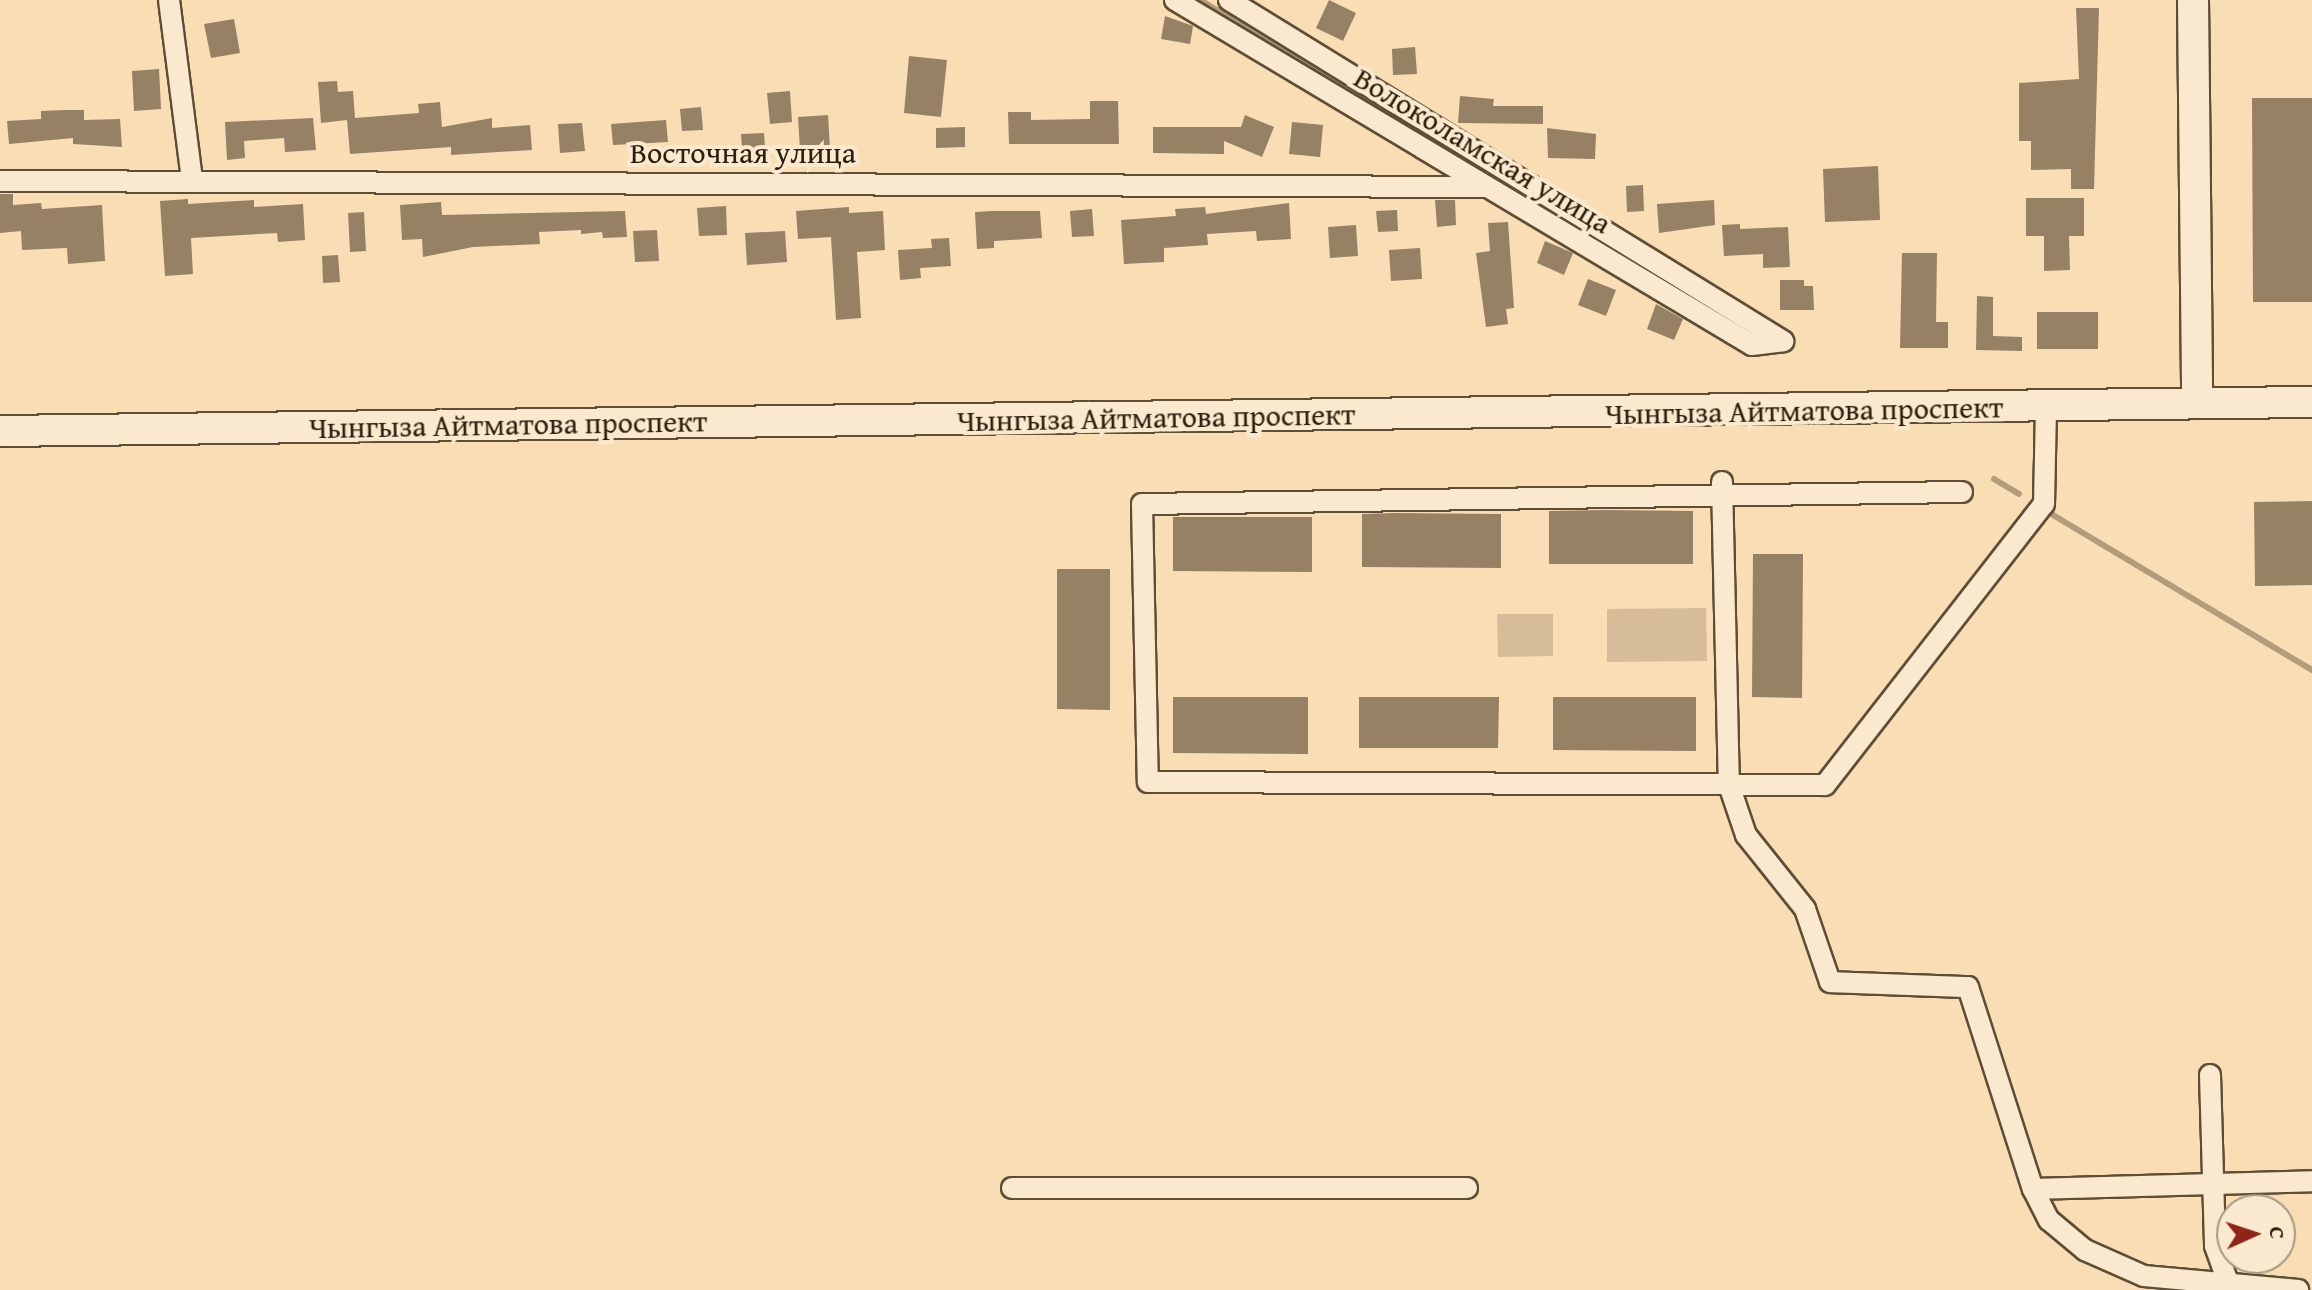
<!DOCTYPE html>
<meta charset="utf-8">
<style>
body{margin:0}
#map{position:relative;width:2312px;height:1290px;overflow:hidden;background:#f9ddb5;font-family:"Gentium Book Plus",serif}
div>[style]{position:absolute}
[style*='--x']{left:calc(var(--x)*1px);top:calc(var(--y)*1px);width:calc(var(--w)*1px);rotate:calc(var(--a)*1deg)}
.green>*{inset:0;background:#d6bc98}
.stream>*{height:6px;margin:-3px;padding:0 3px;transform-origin:3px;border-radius:3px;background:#b39c7c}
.building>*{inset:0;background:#978164}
.roads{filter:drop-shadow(2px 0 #5f4d36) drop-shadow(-2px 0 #5f4d36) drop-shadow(0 2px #5f4d36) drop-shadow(0 -2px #5f4d36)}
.street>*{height:20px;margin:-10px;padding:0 10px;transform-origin:10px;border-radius:10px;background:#fbe9cf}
.secondary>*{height:30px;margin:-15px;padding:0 15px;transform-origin:15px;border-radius:15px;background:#fbe9cf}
span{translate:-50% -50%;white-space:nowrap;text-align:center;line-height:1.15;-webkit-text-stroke:8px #fbe9cf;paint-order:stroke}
.street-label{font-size:30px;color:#2c1d0c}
.north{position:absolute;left:2216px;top:1194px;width:80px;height:80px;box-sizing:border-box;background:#fbe9cf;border:2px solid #a89781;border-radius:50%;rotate:87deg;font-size:22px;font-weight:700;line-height:32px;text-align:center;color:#2c1d0c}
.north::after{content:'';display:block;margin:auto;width:28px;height:36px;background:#8f2418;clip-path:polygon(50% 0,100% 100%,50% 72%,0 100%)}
</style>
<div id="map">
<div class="green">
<div style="clip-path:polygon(1706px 608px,1707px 661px,1607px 662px,1607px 609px)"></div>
<div style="clip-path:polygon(1497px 614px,1553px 614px,1553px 656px,1498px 657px)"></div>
</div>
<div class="stream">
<div style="--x:1200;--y:0;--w:520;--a:31"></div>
<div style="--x:1994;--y:479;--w:29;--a:31"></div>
<div style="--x:2048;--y:512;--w:308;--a:30.9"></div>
</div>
<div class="building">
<div style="clip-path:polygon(1329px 0,1356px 13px,1343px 41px,1316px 28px)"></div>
<div style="clip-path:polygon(2076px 8px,2099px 8px,2094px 189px,2071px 189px,2071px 169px,2031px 170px,2031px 141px,2019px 141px,2019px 83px,2079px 79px)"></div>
<div style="clip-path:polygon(1165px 16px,1193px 26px,1190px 44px,1161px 39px)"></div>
<div style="clip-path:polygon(234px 19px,240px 53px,211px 58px,204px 24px)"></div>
<div style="clip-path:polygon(1415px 47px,1417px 74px,1393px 75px,1392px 49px)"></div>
<div style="clip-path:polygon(909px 56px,947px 60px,941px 117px,904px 113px)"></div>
<div style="clip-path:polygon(159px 69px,161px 109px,134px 111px,132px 71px)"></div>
<div style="clip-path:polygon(337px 81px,338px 92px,353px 91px,355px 118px,419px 113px,418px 104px,440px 102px,442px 127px,492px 118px,492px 128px,530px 125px,532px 150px,451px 155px,451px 147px,350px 154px,347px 120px,321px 123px,318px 82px)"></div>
<div style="clip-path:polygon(790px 91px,792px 122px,770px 124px,767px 93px)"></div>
<div style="clip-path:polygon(1460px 96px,1494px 99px,1493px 106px,1543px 106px,1543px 124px,1458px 123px)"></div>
<div style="clip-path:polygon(2252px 98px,2312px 98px,2312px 302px,2253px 302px)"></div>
<div style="clip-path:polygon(1090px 101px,1118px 101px,1119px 144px,1009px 144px,1008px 112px,1031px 112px,1031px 120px,1090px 119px)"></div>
<div style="clip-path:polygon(701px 107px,703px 130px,682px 131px,680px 109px)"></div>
<div style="clip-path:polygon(65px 110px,84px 110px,84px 120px,120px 119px,122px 147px,73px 144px,73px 138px,9px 144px,7px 121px,41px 119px,41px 111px)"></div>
<div style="clip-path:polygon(828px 115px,830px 148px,800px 150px,798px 117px)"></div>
<div style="clip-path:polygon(1245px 115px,1274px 127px,1262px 157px,1224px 141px,1224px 154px,1153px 153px,1153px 127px,1241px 127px)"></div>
<div style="clip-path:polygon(313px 118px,316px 150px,285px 152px,284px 138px,244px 141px,245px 158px,227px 160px,225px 122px)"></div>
<div style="clip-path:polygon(666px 120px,668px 142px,613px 145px,611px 124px)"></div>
<div style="clip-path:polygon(1292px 122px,1323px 125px,1320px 157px,1289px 154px)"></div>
<div style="clip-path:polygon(582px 123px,585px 151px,560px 153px,558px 124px)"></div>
<div style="clip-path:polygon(965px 127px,965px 147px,936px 148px,936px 128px)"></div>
<div style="clip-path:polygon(1547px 128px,1596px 134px,1595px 159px,1548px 158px)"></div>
<div style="clip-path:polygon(764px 133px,766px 161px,743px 162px,741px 134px)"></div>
<div style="clip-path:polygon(1878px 166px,1880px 220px,1825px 222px,1823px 169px)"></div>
<div style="clip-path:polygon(1643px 185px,1644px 211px,1627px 212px,1626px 186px)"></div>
<div style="clip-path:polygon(0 194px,13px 194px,13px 205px,41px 203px,42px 209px,102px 205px,105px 261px,68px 264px,67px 248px,22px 250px,21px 231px,0 233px)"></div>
<div style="clip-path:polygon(2026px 198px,2084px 198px,2084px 236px,2069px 236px,2070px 270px,2044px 271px,2044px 236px,2026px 236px)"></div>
<div style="clip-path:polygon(188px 199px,188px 204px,254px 200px,254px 207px,303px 204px,305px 240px,278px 242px,277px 233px,191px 238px,193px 274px,165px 276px,160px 201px)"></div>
<div style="clip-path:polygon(1435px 200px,1455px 200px,1456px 225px,1437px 227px)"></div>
<div style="clip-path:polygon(1714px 200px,1715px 225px,1659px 233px,1657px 204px)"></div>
<div style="clip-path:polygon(441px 202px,442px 215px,625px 211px,627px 237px,603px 238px,602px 232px,581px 234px,581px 230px,539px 232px,540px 244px,473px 247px,423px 257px,422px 239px,402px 240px,400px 205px)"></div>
<div style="clip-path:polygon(1289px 203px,1291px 239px,1257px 241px,1256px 231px,1207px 234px,1208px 245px,1164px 248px,1164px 262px,1124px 264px,1121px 220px,1176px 216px,1175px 209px,1205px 207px,1206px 214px)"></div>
<div style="clip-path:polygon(726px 206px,727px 235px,699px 236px,697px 208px)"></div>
<div style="clip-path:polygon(849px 207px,849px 213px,883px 211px,885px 250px,857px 252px,861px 318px,836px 320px,831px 237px,798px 239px,796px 211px)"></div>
<div style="clip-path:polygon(1092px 209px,1094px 236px,1072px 237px,1070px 211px)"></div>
<div style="clip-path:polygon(1397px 210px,1398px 231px,1378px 232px,1376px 211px)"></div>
<div style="clip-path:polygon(992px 211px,1040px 211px,1042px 238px,994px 241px,994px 248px,977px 249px,975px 212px)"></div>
<div style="clip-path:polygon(364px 212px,366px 251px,350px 252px,348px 213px)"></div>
<div style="clip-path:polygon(1508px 222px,1514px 308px,1506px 309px,1508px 324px,1486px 327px,1476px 253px,1490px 251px,1488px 223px)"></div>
<div style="clip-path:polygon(1740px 224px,1740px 229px,1788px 227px,1790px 267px,1763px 268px,1763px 254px,1724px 256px,1722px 225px)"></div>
<div style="clip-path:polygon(1356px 225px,1358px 256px,1330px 258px,1328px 227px)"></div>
<div style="clip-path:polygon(657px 230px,659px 261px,635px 262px,633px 231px)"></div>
<div style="clip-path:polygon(785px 231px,787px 262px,747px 265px,745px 233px)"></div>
<div style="clip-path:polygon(949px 238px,951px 266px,920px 268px,921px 278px,900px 280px,898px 250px,932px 248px,931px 239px)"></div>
<div style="clip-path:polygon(1545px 241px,1573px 253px,1564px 275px,1537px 263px)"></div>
<div style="clip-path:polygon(1420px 248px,1422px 279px,1391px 281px,1389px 250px)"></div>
<div style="clip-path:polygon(1902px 253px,1937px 253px,1936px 322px,1948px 322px,1948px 348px,1900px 348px)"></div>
<div style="clip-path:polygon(338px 255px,340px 282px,323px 283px,322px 256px)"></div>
<div style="clip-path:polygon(1588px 279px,1616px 290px,1606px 316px,1578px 305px)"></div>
<div style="clip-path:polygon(1780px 280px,1804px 280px,1804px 286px,1813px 286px,1814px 310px,1780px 310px)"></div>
<div style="clip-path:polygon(1977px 296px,1993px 297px,1993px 336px,2022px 337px,2022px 351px,1976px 350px)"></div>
<div style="clip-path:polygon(1656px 304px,1683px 319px,1674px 340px,1647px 329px)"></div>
<div style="clip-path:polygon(2037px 312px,2098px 312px,2098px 349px,2037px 349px)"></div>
<div style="clip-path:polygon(2312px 501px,2312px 585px,2255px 586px,2254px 502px)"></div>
<div style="clip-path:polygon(1606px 510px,1693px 511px,1693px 564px,1549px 564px,1549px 511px)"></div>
<div style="clip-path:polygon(1395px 513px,1501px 514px,1501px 568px,1362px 567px,1362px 514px)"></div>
<div style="clip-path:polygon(1173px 517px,1312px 517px,1312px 572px,1173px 571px)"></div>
<div style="clip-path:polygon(1753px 554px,1803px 554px,1802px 698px,1752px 697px)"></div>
<div style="clip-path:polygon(1057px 569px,1110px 569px,1110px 710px,1057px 709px)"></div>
<div style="clip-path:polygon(1173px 697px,1308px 697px,1308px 754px,1173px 753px)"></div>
<div style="clip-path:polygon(1359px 697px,1499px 697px,1498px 748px,1359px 748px)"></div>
<div style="clip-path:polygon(1553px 697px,1696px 697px,1696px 751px,1553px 750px)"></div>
</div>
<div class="roads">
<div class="street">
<div style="--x:169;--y:0;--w:180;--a:82.7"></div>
<div style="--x:1175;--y:0;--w:672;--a:30.88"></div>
<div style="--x:1752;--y:345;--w:31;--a:-7"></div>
<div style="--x:1229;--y:0;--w:651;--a:31.61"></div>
<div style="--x:0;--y:181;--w:1485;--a:0.23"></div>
<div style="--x:1722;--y:482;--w:303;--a:88.7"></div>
<div style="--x:1729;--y:785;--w:53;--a:71.2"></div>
<div style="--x:1746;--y:835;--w:95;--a:51.4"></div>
<div style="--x:1805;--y:909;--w:77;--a:71.1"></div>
<div style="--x:1830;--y:982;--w:138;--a:2.1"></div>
<div style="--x:1968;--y:987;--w:212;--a:72.2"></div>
<div style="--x:2033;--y:1189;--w:35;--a:63"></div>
<div style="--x:2049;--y:1220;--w:47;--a:39.8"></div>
<div style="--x:2085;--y:1250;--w:64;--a:23.8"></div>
<div style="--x:2144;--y:1276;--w:155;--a:5.2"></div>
<div style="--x:1962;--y:492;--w:820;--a:179.16"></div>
<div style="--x:1142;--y:504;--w:278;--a:88.8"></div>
<div style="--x:1148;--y:782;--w:677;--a:0.25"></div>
<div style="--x:1825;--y:785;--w:356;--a:-52.1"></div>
<div style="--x:2044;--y:504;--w:97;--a:-88.8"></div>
<div style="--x:2210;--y:1075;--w:171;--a:88.3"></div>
<div style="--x:2215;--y:1246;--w:41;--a:70.3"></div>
<div style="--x:1012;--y:1188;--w:455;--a:0"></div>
<div style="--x:2033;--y:1189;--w:279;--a:-1.6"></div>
</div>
<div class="secondary">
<div style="--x:2193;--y:0;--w:403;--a:89.4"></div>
<div style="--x:0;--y:431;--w:2312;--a:-0.72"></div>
</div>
</div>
<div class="street-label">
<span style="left:1483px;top:150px;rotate:31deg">Волоколамская улица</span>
<span style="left:743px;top:152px">Восточная улица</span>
<span style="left:1804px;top:410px;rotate:-1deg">Чынгыза Айтматова проспект</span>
<span style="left:1156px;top:417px;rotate:-1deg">Чынгыза Айтматова проспект</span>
<span style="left:508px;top:424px;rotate:-1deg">Чынгыза Айтматова проспект</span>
</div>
<div class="north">С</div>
</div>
